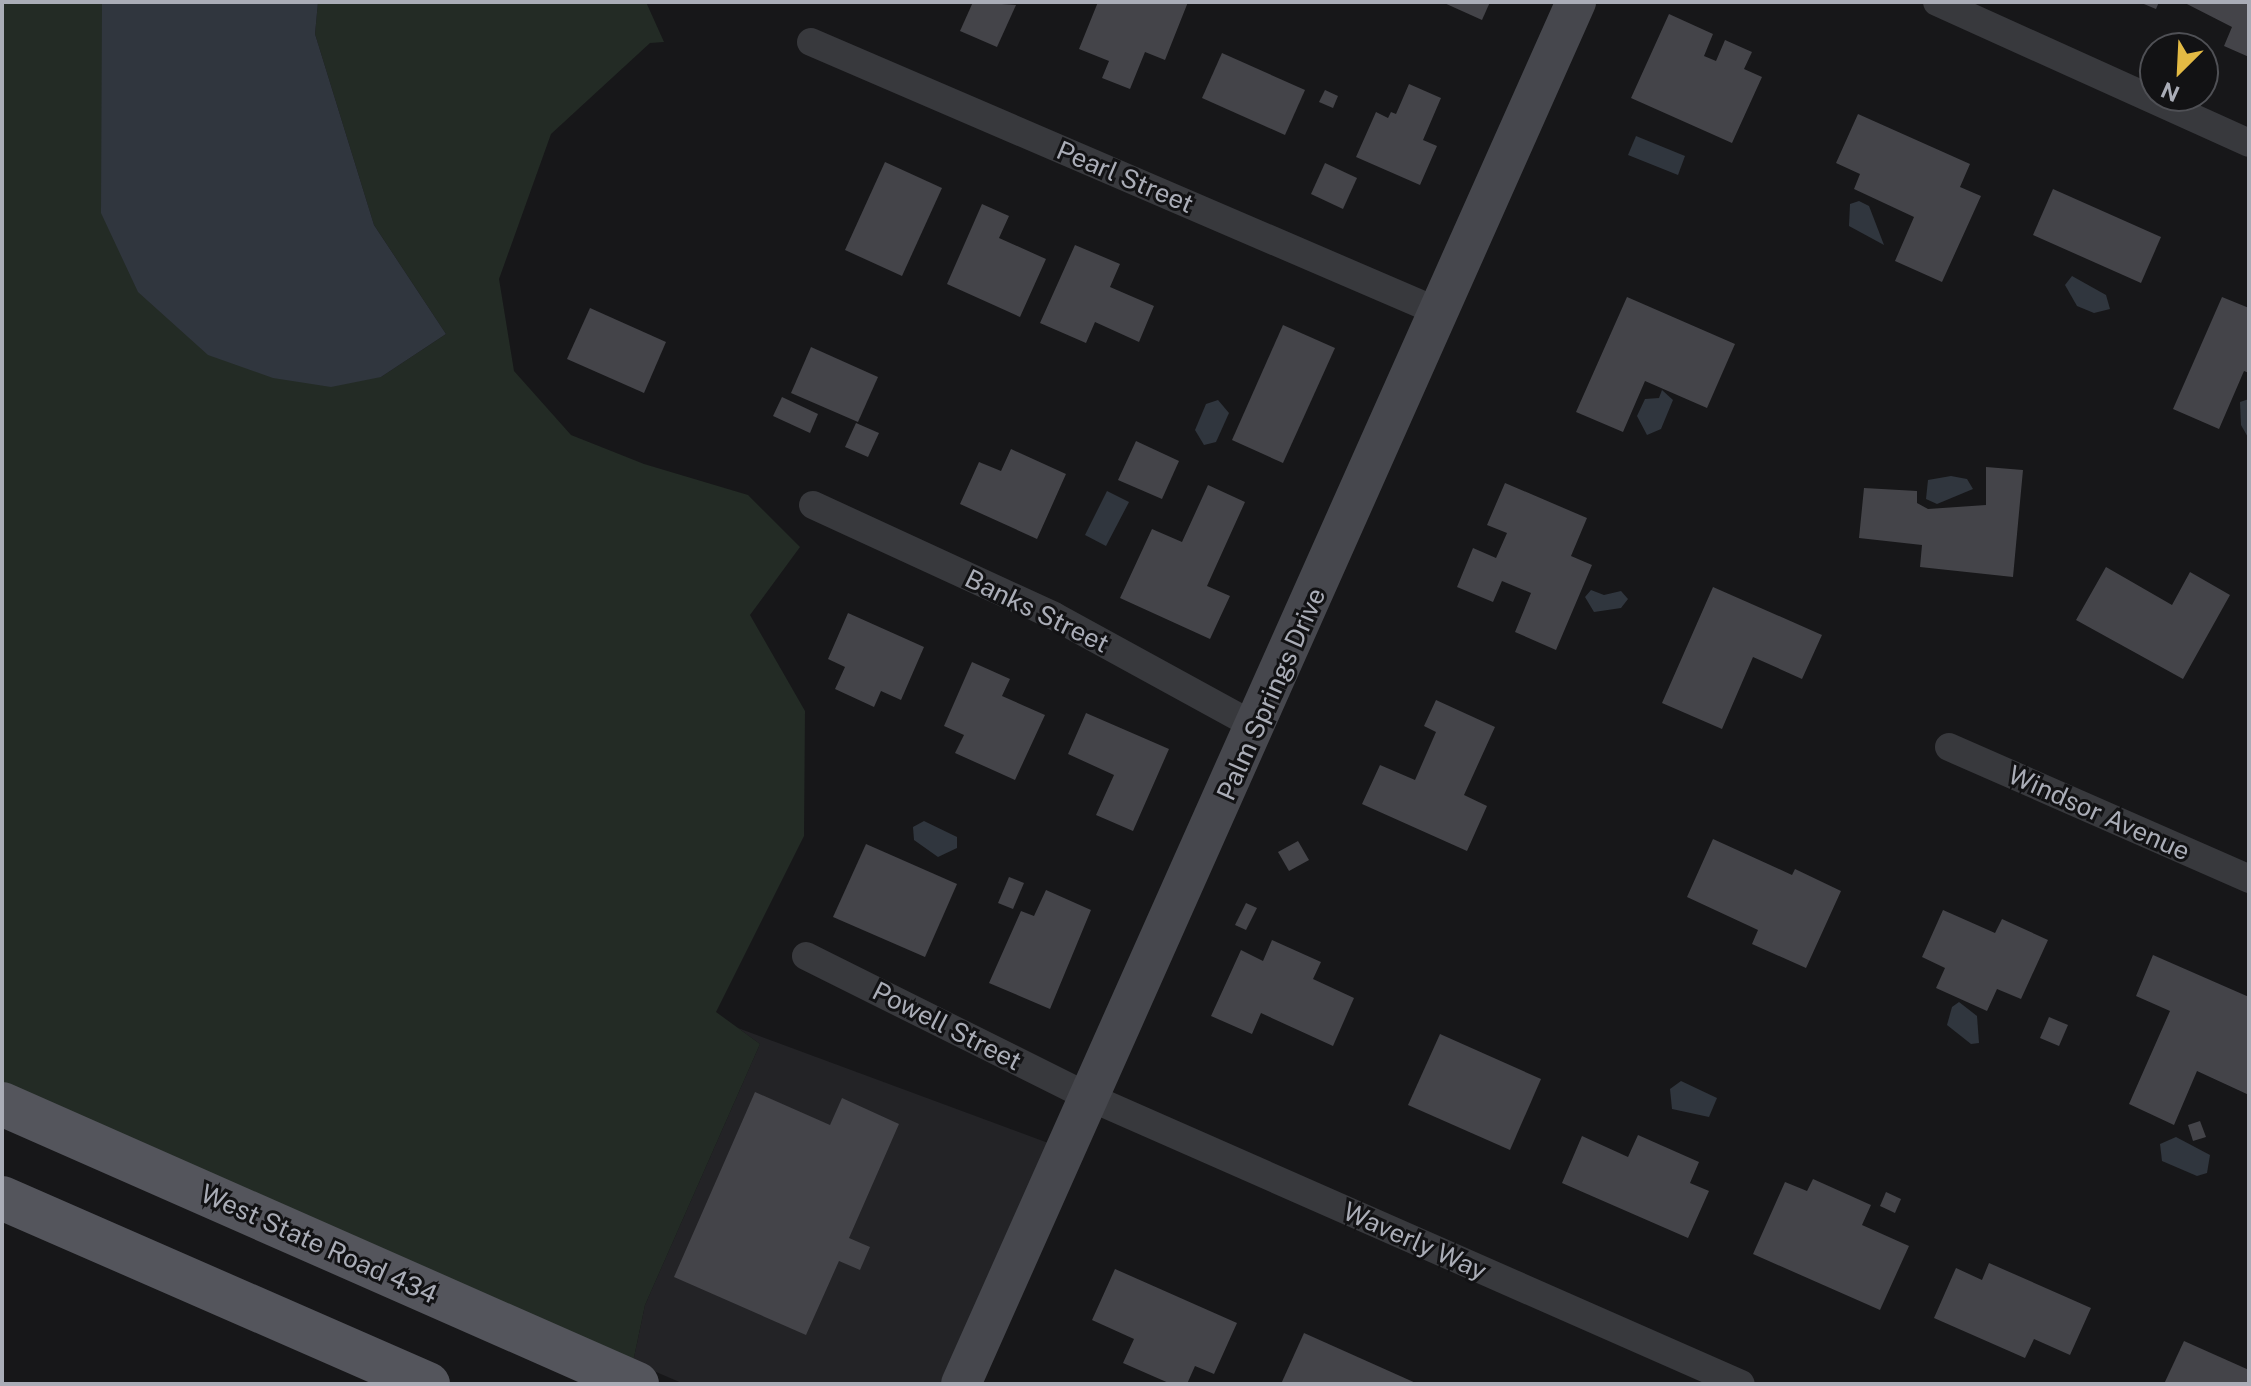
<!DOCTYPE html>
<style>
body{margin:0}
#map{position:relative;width:2251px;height:1386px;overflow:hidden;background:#171719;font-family:"Public Sans",sans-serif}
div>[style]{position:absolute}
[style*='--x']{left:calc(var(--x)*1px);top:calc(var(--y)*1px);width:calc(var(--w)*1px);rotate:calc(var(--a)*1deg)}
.built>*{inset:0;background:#232326}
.green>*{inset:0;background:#232b25}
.water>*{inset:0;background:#30363e}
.building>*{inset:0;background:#444449}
.street>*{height:28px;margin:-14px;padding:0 14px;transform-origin:14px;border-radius:14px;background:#38393d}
.secondary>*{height:40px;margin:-20px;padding:0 20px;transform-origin:20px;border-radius:20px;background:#46474d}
.primary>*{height:44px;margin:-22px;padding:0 22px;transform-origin:22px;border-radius:22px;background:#54555c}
span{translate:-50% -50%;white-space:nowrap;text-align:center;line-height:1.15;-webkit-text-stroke:6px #121214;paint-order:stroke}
.street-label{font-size:26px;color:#aaadb7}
.frame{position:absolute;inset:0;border:4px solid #aaadb7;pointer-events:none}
.north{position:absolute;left:2139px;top:32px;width:80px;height:80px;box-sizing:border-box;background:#121214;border:2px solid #4f5055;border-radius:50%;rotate:204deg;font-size:22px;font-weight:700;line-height:32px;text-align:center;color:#aaadb7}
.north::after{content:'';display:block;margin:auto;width:28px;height:36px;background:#e3ba44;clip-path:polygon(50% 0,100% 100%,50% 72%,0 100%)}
</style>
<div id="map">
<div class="built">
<div style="clip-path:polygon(738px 1028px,1051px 1144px,941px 1384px,684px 1384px,633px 1362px,645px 1305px,760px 1044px)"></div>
</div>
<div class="green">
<div style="clip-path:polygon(2px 2px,102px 2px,105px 38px,381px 377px,446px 334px,374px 225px,315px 34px,318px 2px,646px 2px,664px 42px,650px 43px,551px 134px,499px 279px,514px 371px,571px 435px,644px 464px,748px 495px,800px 547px,750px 615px,805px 711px,804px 836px,716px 1012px,760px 1044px,645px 1305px,633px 1362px,2px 1084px)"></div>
</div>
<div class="water">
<div style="clip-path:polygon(102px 2px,318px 2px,315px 34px,374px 225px,446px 334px,381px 377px,331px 387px,273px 378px,208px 355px,138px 292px,101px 213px)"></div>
<div style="clip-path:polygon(1636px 136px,1685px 156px,1678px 175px,1628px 155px)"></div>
<div style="clip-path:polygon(1859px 201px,1869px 206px,1884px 245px,1849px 226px,1850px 204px)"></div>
<div style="clip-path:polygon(2072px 276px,2106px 295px,2110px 309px,2094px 313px,2077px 306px,2065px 285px)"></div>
<div style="clip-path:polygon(1662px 390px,1673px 400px,1661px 429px,1647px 435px,1637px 416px,1645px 399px,1659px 398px)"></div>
<div style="clip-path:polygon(2249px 399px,2249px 439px,2241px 425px,2240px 402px)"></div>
<div style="clip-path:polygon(1218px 400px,1229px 413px,1216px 442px,1204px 445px,1195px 430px,1206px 404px)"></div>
<div style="clip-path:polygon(1951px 476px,1967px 479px,1973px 489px,1937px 504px,1926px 499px,1928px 480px)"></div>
<div style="clip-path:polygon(1107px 491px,1129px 502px,1106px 546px,1085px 535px)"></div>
<div style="clip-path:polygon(1591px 590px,1604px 595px,1621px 591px,1628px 599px,1621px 608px,1594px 612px,1585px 597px)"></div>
<div style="clip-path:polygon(924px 821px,957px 837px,957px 848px,938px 857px,914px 840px,913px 827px)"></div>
<div style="clip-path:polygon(1959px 1002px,1977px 1016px,1979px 1043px,1971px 1044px,1947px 1025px,1952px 1007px)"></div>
<div style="clip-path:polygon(1681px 1081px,1717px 1098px,1709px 1117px,1672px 1109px,1670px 1089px)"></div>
<div style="clip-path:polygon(2176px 1137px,2210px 1155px,2207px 1173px,2197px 1176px,2162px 1161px,2160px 1144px)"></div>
</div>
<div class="building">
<div style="clip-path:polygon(973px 2px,1016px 5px,997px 47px,960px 31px)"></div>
<div style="clip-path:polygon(1098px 2px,1188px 2px,1165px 60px,1145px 52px,1130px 89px,1102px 78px,1109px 61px,1079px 49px)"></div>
<div style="clip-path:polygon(1442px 2px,1490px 2px,1482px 20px)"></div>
<div style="clip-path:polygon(2139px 2px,2159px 2px,2156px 9px)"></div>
<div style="clip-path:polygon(2183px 2px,2249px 2px,2249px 57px,2224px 46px,2232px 27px)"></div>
<div style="clip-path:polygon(1669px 14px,1713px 34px,1704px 56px,1716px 61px,1725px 40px,1752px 52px,1744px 69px,1762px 77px,1732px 143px,1631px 98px)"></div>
<div style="clip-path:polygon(1222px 53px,1305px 90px,1285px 135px,1202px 98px)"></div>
<div style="clip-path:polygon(1409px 84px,1441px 98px,1423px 140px,1437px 146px,1420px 185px,1356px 157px,1376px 112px,1388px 118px,1391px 112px,1396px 114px)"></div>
<div style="clip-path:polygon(1325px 90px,1338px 96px,1333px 108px,1319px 102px)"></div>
<div style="clip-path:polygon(1858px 114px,1970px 164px,1960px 187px,1981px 196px,1942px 282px,1895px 261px,1914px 217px,1854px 189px,1860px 174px,1836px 163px)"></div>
<div style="clip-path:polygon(885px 162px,942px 188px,902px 276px,845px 250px)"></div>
<div style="clip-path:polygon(1325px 163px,1357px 178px,1343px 209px,1311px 194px)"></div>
<div style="clip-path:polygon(2053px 189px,2161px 237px,2141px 283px,2033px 235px)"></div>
<div style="clip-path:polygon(982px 204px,1009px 216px,999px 238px,1046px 259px,1020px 317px,947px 284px)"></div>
<div style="clip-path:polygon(1075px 245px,1120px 264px,1110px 287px,1154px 306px,1139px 342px,1095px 322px,1086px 343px,1040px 323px)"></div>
<div style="clip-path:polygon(1627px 297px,1735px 344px,1707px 408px,1645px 381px,1623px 432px,1576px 412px)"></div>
<div style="clip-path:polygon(2222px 297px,2249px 308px,2249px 373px,2244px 371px,2219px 429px,2173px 409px)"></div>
<div style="clip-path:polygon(590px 308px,666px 342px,644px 393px,567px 359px)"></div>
<div style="clip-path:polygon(1283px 325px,1335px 348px,1283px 463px,1232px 440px)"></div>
<div style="clip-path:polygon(811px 347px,878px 377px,858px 422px,791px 393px)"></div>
<div style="clip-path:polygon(782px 397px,818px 414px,810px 433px,773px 416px)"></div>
<div style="clip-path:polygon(856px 423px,879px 433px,868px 457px,845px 447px)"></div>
<div style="clip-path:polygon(1136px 441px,1179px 461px,1162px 499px,1118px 480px)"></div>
<div style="clip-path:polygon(1011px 449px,1066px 474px,1037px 539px,960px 504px,979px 462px,1001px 471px)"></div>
<div style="clip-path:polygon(1986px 467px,2023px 470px,2013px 577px,1920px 567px,1922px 545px,1859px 538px,1864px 488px,1917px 491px,1917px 503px,1928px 509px,1986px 505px)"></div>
<div style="clip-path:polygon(1505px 483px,1587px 518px,1571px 556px,1592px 565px,1556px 650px,1515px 632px,1531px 593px,1502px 581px,1493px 602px,1457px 587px,1473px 548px,1496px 558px,1507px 533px,1487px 525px)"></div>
<div style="clip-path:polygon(1208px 485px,1245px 502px,1207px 586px,1230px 596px,1210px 639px,1120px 598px,1152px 529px,1182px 542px)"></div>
<div style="clip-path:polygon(2106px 567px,2172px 605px,2190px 572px,2230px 595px,2183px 679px,2076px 620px)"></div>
<div style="clip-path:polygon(1713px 587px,1822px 635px,1802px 679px,1753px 657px,1722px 729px,1662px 703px)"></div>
<div style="clip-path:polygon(848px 613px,924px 647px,901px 700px,881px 691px,874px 707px,835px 689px,845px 667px,828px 659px)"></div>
<div style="clip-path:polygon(972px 662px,1010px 679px,1002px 696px,1045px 715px,1015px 780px,955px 753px,964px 735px,944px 726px)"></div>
<div style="clip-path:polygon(1436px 700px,1495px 727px,1464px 795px,1487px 806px,1467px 851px,1362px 804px,1380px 765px,1415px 780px,1436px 732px,1424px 726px)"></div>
<div style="clip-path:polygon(1086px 713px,1169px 749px,1133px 831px,1096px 815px,1114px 775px,1068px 754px)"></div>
<div style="clip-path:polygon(1713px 839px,1792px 875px,1795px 869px,1841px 891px,1806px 968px,1752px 944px,1758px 930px,1687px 897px)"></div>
<div style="clip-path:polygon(1298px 841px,1309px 860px,1289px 871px,1278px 852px)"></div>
<div style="clip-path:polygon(866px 844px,957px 884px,925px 957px,833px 917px)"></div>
<div style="clip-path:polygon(1009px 877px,1024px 883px,1013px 909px,998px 903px)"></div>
<div style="clip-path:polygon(1046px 890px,1091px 910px,1050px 1009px,989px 983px,1021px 911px,1034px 916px)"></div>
<div style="clip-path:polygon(1246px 903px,1257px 908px,1246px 930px,1235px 925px)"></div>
<div style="clip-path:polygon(1943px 910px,1995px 933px,2002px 919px,2048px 940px,2021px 999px,1997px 989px,1987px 1011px,1936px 988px,1945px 968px,1922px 957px)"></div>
<div style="clip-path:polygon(1272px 940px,1321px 962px,1313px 979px,1354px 998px,1333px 1046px,1261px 1013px,1252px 1034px,1211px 1016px,1241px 950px,1263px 961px)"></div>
<div style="clip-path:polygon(2153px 955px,2249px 997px,2249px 1095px,2197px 1071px,2174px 1125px,2129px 1104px,2170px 1011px,2136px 996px)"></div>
<div style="clip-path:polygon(2049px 1017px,2068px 1025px,2059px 1046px,2040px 1038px)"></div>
<div style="clip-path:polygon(1440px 1034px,1541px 1079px,1510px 1150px,1408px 1105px)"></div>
<div style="clip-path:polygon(755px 1092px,830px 1125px,842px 1098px,899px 1124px,849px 1238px,870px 1247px,860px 1270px,839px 1261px,806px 1335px,674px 1277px)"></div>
<div style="clip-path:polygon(2200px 1121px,2206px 1137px,2193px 1141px,2188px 1125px)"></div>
<div style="clip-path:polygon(1638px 1135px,1699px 1162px,1690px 1183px,1709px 1191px,1688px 1238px,1562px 1183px,1582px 1136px,1628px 1157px)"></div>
<div style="clip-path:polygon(1813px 1179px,1871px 1205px,1862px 1225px,1909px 1246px,1880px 1310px,1753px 1254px,1785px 1182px,1807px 1191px)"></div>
<div style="clip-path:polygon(1886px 1192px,1901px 1199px,1895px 1213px,1880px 1206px)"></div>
<div style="clip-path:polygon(1989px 1263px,2091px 1308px,2070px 1355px,2034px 1339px,2025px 1358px,1934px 1318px,1956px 1268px,1982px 1280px)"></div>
<div style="clip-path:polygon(1115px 1269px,1237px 1323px,1214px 1374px,1195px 1366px,1187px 1384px,1171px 1384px,1123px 1363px,1134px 1339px,1092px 1320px)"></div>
<div style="clip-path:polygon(1304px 1333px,1418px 1384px,1281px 1384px)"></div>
<div style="clip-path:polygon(2184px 1341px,2249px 1370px,2249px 1384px,2164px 1384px)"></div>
</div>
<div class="street">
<div style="--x:1937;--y:2;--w:342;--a:24.3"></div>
<div style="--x:811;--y:42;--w:684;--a:23.26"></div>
<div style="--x:813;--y:505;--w:265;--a:24.7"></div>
<div style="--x:1054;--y:616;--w:231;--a:28.7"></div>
<div style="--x:1949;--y:747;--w:328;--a:23.7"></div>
<div style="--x:806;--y:956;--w:316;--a:26.5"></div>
<div style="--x:1089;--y:1097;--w:712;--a:23.76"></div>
</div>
<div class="secondary">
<div style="--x:961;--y:1384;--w:1513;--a:-66.01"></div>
</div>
<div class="primary">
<div style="--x:2;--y:1104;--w:694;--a:23.79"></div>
<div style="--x:2;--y:1198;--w:465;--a:23.6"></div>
</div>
<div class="street-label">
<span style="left:1125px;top:177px;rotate:23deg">Pearl Street</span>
<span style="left:1037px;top:611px;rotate:26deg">Banks Street</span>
<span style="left:1271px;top:694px;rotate:-66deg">Palm Springs Drive</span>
<span style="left:2099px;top:813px;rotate:24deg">Windsor Avenue</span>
<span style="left:947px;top:1026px;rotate:27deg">Powell Street</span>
<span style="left:1415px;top:1241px;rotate:24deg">Waverly Way</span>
<span style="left:319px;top:1244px;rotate:24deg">West State Road 434</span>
</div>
<div class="frame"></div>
<div class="north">N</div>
</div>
